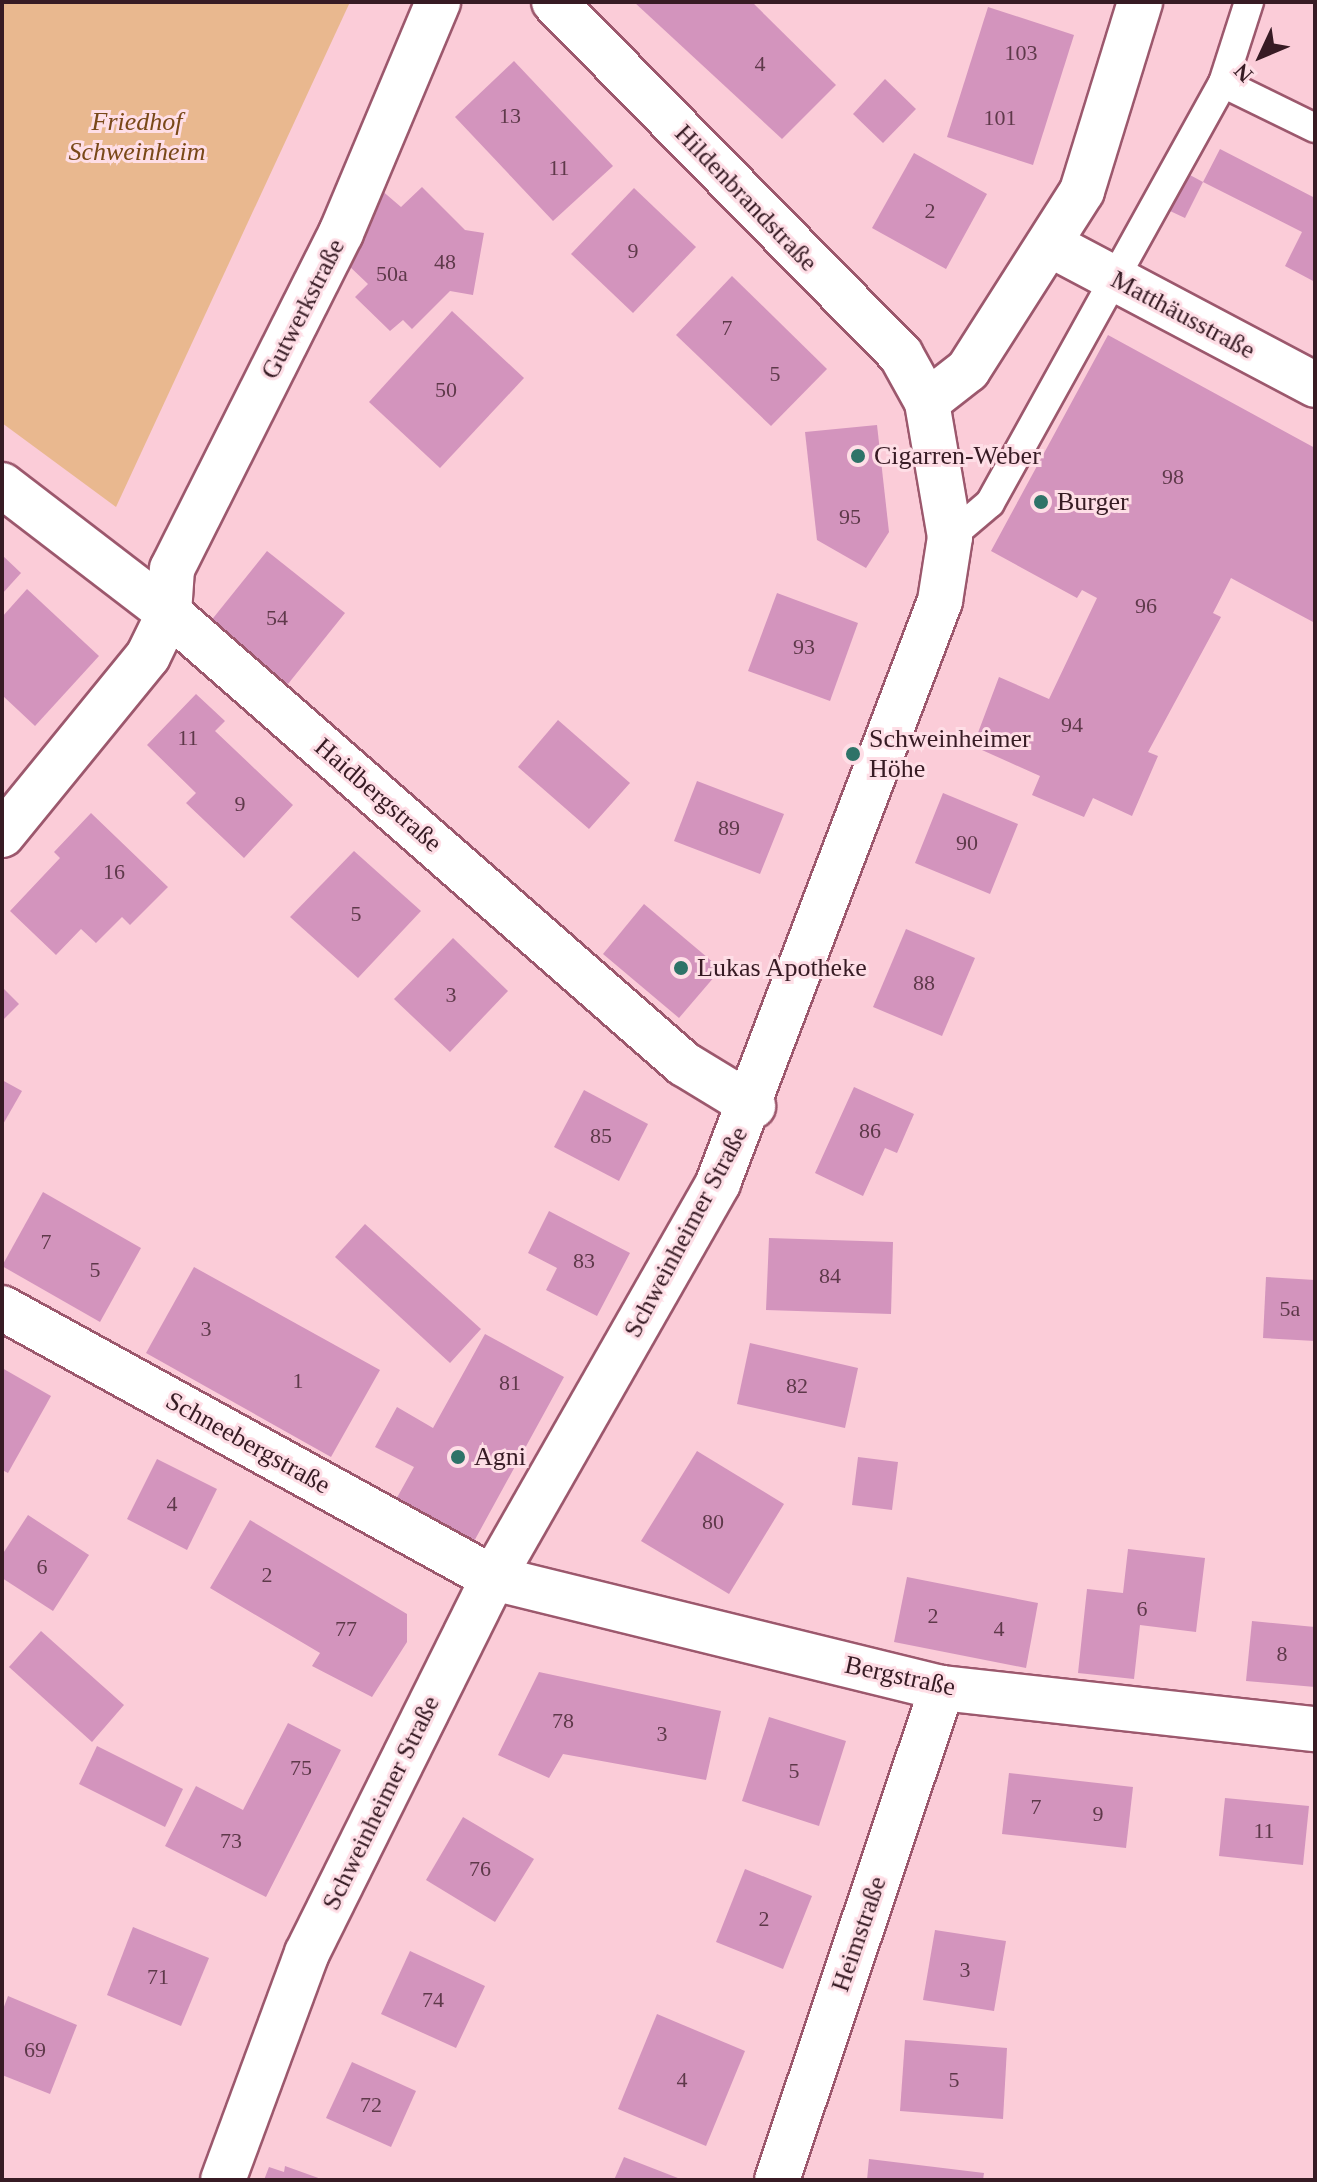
<!DOCTYPE html>
<meta charset="utf-8">
<style>
body{margin:0}
#map{position:relative;width:1317px;height:2182px;overflow:hidden;background:#fbccd8;font-family:Georgia,serif}
div>[style]{position:absolute}
[style*='--x']{left:calc(var(--x)*1px);top:calc(var(--y)*1px);width:calc(var(--w)*1px);rotate:calc(var(--a)*1deg)}
.green>*{inset:0;background:#e9b88f}
.building>*{inset:0;background:#d394bd}
.roads{filter:drop-shadow(2px 0 #9c586d) drop-shadow(-2px 0 #9c586d) drop-shadow(0 2px #9c586d) drop-shadow(0 -2px #9c586d)}
.service>*{height:28px;margin:-14px;padding:0 14px;transform-origin:14px;border-radius:14px;background:#fff}
.minor>*{height:44px;margin:-22px;padding:0 22px;transform-origin:22px;border-radius:22px;background:#fff}
.tertiary>*{height:44px;margin:-22px;padding:0 22px;transform-origin:22px;border-radius:22px;background:#fff}
.dots>*{width:22px;height:22px;translate:-50% -50%;box-sizing:border-box;border:4px solid #fedee6;border-radius:50%}
span{translate:-50% -50%;white-space:nowrap;text-align:center;line-height:1.15;-webkit-text-stroke:6px #fedee6;paint-order:stroke}
.number-label{font-size:22px;color:#5e394a}
.number-label span{-webkit-text-stroke-width:0}
.park-label{font-size:26px;color:#794818;font-style:italic}
.street-label{font-size:26px;color:#371b24}
.poi-label{font-size:26px;color:#371b24}
.left{translate:0 -50%;text-align:left}
.frame{position:absolute;inset:0;border:4px solid #371b24;pointer-events:none}
.north{position:absolute;left:1221px;top:16px;width:80px;height:80px;-webkit-text-stroke:6px #fedee6;paint-order:stroke;rotate:226deg;font-size:22px;font-weight:700;line-height:32px;text-align:center;color:#371b24}
.north::after{content:'';display:block;margin:auto;width:28px;height:36px;background:#371b24;clip-path:polygon(50% 0,100% 100%,50% 72%,0 100%)}
</style>
<div id="map">
<div class="green">
<div style="clip-path:polygon(2px 2px,350px 2px,116px 507px,2px 423px)"></div>
</div>
<div class="building">
<div style="clip-path:polygon(634px 2px,752px 2px,836px 85px,782px 139px)"></div>
<div style="clip-path:polygon(988px 7px,1074px 35px,1033px 165px,947px 137px)"></div>
<div style="clip-path:polygon(514px 61px,613px 166px,553px 221px,455px 117px)"></div>
<div style="clip-path:polygon(885px 79px,916px 109px,883px 143px,853px 114px)"></div>
<div style="clip-path:polygon(1220px 149px,1315px 198px,1315px 282px,1285px 266px,1302px 232px,1203px 182px)"></div>
<div style="clip-path:polygon(914px 153px,987px 194px,946px 269px,872px 228px)"></div>
<div style="clip-path:polygon(1188px 174px,1203px 182px,1185px 218px,1170px 211px)"></div>
<div style="clip-path:polygon(422px 187px,465px 230px,484px 233px,473px 295px,450px 291px,412px 329px,403px 320px,390px 331px,355px 297px,368px 284px,347px 264px,380px 189px,401px 207px)"></div>
<div style="clip-path:polygon(634px 188px,696px 247px,633px 313px,571px 254px)"></div>
<div style="clip-path:polygon(732px 276px,827px 369px,771px 426px,676px 335px)"></div>
<div style="clip-path:polygon(452px 311px,524px 378px,440px 468px,369px 402px)"></div>
<div style="clip-path:polygon(1108px 335px,1315px 448px,1315px 623px,1231px 578px,1213px 613px,1221px 617px,1148px 752px,1158px 756px,1132px 816px,1093px 798px,1084px 817px,1032px 795px,1040px 776px,973px 746px,999px 677px,1049px 699px,1097px 598px,1082px 590px,1077px 598px,991px 551px)"></div>
<div style="clip-path:polygon(877px 425px,889px 532px,866px 568px,817px 540px,805px 432px)"></div>
<div style="clip-path:polygon(267px 551px,345px 613px,288px 684px,210px 622px)"></div>
<div style="clip-path:polygon(2px 555px,21px 573px,2px 594px)"></div>
<div style="clip-path:polygon(27px 589px,99px 656px,35px 726px,2px 695px,2px 617px)"></div>
<div style="clip-path:polygon(777px 593px,858px 623px,830px 701px,748px 671px)"></div>
<div style="clip-path:polygon(196px 694px,225px 721px,215px 731px,293px 805px,244px 858px,186px 803px,196px 793px,147px 745px)"></div>
<div style="clip-path:polygon(558px 720px,630px 783px,589px 829px,518px 767px)"></div>
<div style="clip-path:polygon(697px 781px,784px 814px,760px 874px,674px 841px)"></div>
<div style="clip-path:polygon(943px 793px,1018px 824px,990px 894px,915px 863px)"></div>
<div style="clip-path:polygon(91px 813px,168px 887px,130px 925px,122px 917px,96px 943px,81px 929px,56px 955px,10px 911px,60px 858px,54px 852px)"></div>
<div style="clip-path:polygon(354px 851px,421px 911px,358px 978px,290px 917px)"></div>
<div style="clip-path:polygon(644px 904px,721px 969px,679px 1018px,603px 954px)"></div>
<div style="clip-path:polygon(906px 929px,975px 958px,942px 1036px,873px 1007px)"></div>
<div style="clip-path:polygon(453px 938px,508px 991px,450px 1052px,394px 999px)"></div>
<div style="clip-path:polygon(2px 987px,19px 1004px,2px 1021px)"></div>
<div style="clip-path:polygon(2px 1080px,22px 1091px,2px 1126px)"></div>
<div style="clip-path:polygon(854px 1087px,914px 1114px,897px 1153px,885px 1148px,863px 1196px,815px 1173px)"></div>
<div style="clip-path:polygon(584px 1090px,648px 1124px,619px 1181px,554px 1147px)"></div>
<div style="clip-path:polygon(43px 1192px,141px 1248px,100px 1322px,2px 1266px)"></div>
<div style="clip-path:polygon(549px 1211px,630px 1253px,597px 1316px,546px 1290px,557px 1268px,528px 1253px)"></div>
<div style="clip-path:polygon(365px 1224px,481px 1329px,450px 1363px,335px 1257px)"></div>
<div style="clip-path:polygon(769px 1238px,893px 1242px,891px 1314px,766px 1310px)"></div>
<div style="clip-path:polygon(194px 1267px,380px 1370px,331px 1457px,146px 1353px)"></div>
<div style="clip-path:polygon(1266px 1277px,1315px 1280px,1315px 1341px,1263px 1338px)"></div>
<div style="clip-path:polygon(485px 1334px,564px 1377px,472px 1545px,394px 1503px,414px 1467px,375px 1447px,397px 1407px,433px 1428px)"></div>
<div style="clip-path:polygon(750px 1343px,858px 1368px,845px 1428px,737px 1404px)"></div>
<div style="clip-path:polygon(2px 1368px,51px 1396px,8px 1473px,2px 1470px)"></div>
<div style="clip-path:polygon(697px 1451px,784px 1504px,729px 1594px,641px 1541px)"></div>
<div style="clip-path:polygon(858px 1457px,898px 1462px,892px 1510px,852px 1505px)"></div>
<div style="clip-path:polygon(157px 1459px,217px 1489px,187px 1550px,127px 1519px)"></div>
<div style="clip-path:polygon(28px 1515px,89px 1555px,53px 1611px,2px 1578px,2px 1555px)"></div>
<div style="clip-path:polygon(250px 1520px,407px 1614px,407px 1642px,372px 1697px,312px 1666px,320px 1653px,210px 1588px)"></div>
<div style="clip-path:polygon(1128px 1549px,1205px 1558px,1196px 1632px,1140px 1625px,1134px 1679px,1078px 1673px,1087px 1589px,1123px 1593px)"></div>
<div style="clip-path:polygon(907px 1577px,1038px 1603px,1026px 1668px,894px 1642px)"></div>
<div style="clip-path:polygon(1252px 1621px,1315px 1627px,1315px 1687px,1246px 1681px)"></div>
<div style="clip-path:polygon(41px 1631px,124px 1705px,92px 1742px,9px 1667px)"></div>
<div style="clip-path:polygon(539px 1672px,721px 1711px,706px 1780px,563px 1754px,549px 1778px,498px 1755px)"></div>
<div style="clip-path:polygon(769px 1717px,846px 1741px,819px 1826px,742px 1801px)"></div>
<div style="clip-path:polygon(288px 1723px,341px 1750px,266px 1897px,165px 1846px,196px 1786px,243px 1810px)"></div>
<div style="clip-path:polygon(97px 1746px,183px 1789px,165px 1827px,79px 1784px)"></div>
<div style="clip-path:polygon(1009px 1773px,1133px 1787px,1126px 1848px,1002px 1834px)"></div>
<div style="clip-path:polygon(1225px 1798px,1309px 1806px,1303px 1865px,1219px 1856px)"></div>
<div style="clip-path:polygon(463px 1817px,534px 1859px,495px 1922px,426px 1880px)"></div>
<div style="clip-path:polygon(745px 1869px,812px 1896px,783px 1969px,716px 1942px)"></div>
<div style="clip-path:polygon(133px 1927px,209px 1958px,181px 2026px,107px 1995px)"></div>
<div style="clip-path:polygon(935px 1930px,1006px 1941px,994px 2011px,923px 2000px)"></div>
<div style="clip-path:polygon(410px 1951px,485px 1986px,456px 2048px,381px 2014px)"></div>
<div style="clip-path:polygon(8px 1996px,77px 2025px,50px 2094px,2px 2075px,2px 2012px)"></div>
<div style="clip-path:polygon(657px 2014px,745px 2051px,706px 2146px,618px 2109px)"></div>
<div style="clip-path:polygon(905px 2040px,1007px 2048px,1003px 2119px,900px 2111px)"></div>
<div style="clip-path:polygon(352px 2062px,416px 2091px,391px 2147px,326px 2118px)"></div>
<div style="clip-path:polygon(624px 2157px,683px 2180px,614px 2180px)"></div>
<div style="clip-path:polygon(869px 2159px,984px 2173px,983px 2180px,867px 2180px)"></div>
<div style="clip-path:polygon(285px 2166px,324px 2180px,264px 2180px,269px 2167px,284px 2172px)"></div>
</div>
<div class="roads">
<div class="service">
<div style="--x:1223;--y:83;--w:102;--a:26.1"></div>
<div style="--x:950;--y:537;--w:52;--a:-40.4"></div>
<div style="--x:990;--y:503;--w:480;--a:-61"></div>
<div style="--x:1223;--y:83;--w:85;--a:-72.2"></div>
</div>
<div class="minor">
<div style="--x:1051;--y:245;--w:299;--a:27.9"></div>
<div style="--x:927;--y:402;--w:52;--a:-38"></div>
<div style="--x:968;--y:370;--w:212;--a:-57.5"></div>
<div style="--x:1082;--y:191;--w:198;--a:-72.9"></div>
<div style="--x:2;--y:485;--w:210;--a:37.5"></div>
<div style="--x:169;--y:613;--w:685;--a:41.21"></div>
<div style="--x:684;--y:1064;--w:81;--a:31.3"></div>
<div style="--x:2;--y:835;--w:231;--a:-50.8"></div>
<div style="--x:148;--y:656;--w:48;--a:-64"></div>
<div style="--x:169;--y:613;--w:44;--a:-86.1"></div>
<div style="--x:172;--y:569;--w:376;--a:-63.3"></div>
<div style="--x:341;--y:233;--w:251;--a:-67.2"></div>
<div style="--x:2;--y:1308;--w:560;--a:28.81"></div>
<div style="--x:493;--y:1578;--w:462;--a:13.8"></div>
<div style="--x:942;--y:1688;--w:375;--a:6.3"></div>
<div style="--x:777;--y:2180;--w:519;--a:-71.46"></div>
</div>
<div class="tertiary">
<div style="--x:223;--y:2180;--w:242;--a:-69.7"></div>
<div style="--x:307;--y:1953;--w:419;--a:-63.6"></div>
<div style="--x:493;--y:1578;--w:455;--a:-60.3"></div>
<div style="--x:718;--y:1183;--w:623;--a:-69.12"></div>
<div style="--x:940;--y:601;--w:65;--a:-81.1"></div>
<div style="--x:950;--y:537;--w:137;--a:-99.7"></div>
<div style="--x:927;--y:402;--w:54;--a:-119"></div>
<div style="--x:901;--y:355;--w:495;--a:-134.5"></div>
</div>
</div>
<div class="dots">
<div style="left:858px;top:456px;background:#2e7368"></div>
<div style="left:1041px;top:502px;background:#2e7368"></div>
<div style="left:853px;top:754px;background:#2e7368"></div>
<div style="left:681px;top:968px;background:#2e7368"></div>
<div style="left:458px;top:1457px;background:#2e7368"></div>
</div>
<div class="number-label">
<span style="left:1021px;top:53px">103</span>
<span style="left:760px;top:64px">4</span>
<span style="left:510px;top:116px">13</span>
<span style="left:1000px;top:118px">101</span>
<span style="left:559px;top:168px">11</span>
<span style="left:930px;top:211px">2</span>
<span style="left:633px;top:251px">9</span>
<span style="left:445px;top:262px">48</span>
<span style="left:392px;top:274px">50a</span>
<span style="left:727px;top:328px">7</span>
<span style="left:775px;top:374px">5</span>
<span style="left:446px;top:390px">50</span>
<span style="left:1173px;top:477px">98</span>
<span style="left:850px;top:517px">95</span>
<span style="left:1146px;top:606px">96</span>
<span style="left:277px;top:618px">54</span>
<span style="left:804px;top:647px">93</span>
<span style="left:1072px;top:725px">94</span>
<span style="left:188px;top:738px">11</span>
<span style="left:240px;top:804px">9</span>
<span style="left:729px;top:828px">89</span>
<span style="left:967px;top:843px">90</span>
<span style="left:114px;top:872px">16</span>
<span style="left:356px;top:914px">5</span>
<span style="left:924px;top:983px">88</span>
<span style="left:451px;top:995px">3</span>
<span style="left:870px;top:1131px">86</span>
<span style="left:601px;top:1136px">85</span>
<span style="left:46px;top:1242px">7</span>
<span style="left:584px;top:1261px">83</span>
<span style="left:95px;top:1270px">5</span>
<span style="left:830px;top:1276px">84</span>
<span style="left:1290px;top:1309px">5a</span>
<span style="left:206px;top:1329px">3</span>
<span style="left:298px;top:1381px">1</span>
<span style="left:510px;top:1383px">81</span>
<span style="left:797px;top:1386px">82</span>
<span style="left:172px;top:1504px">4</span>
<span style="left:713px;top:1522px">80</span>
<span style="left:42px;top:1567px">6</span>
<span style="left:267px;top:1575px">2</span>
<span style="left:1142px;top:1609px">6</span>
<span style="left:933px;top:1616px">2</span>
<span style="left:346px;top:1629px">77</span>
<span style="left:999px;top:1629px">4</span>
<span style="left:1282px;top:1654px">8</span>
<span style="left:563px;top:1721px">78</span>
<span style="left:662px;top:1734px">3</span>
<span style="left:301px;top:1768px">75</span>
<span style="left:794px;top:1771px">5</span>
<span style="left:1036px;top:1807px">7</span>
<span style="left:1098px;top:1814px">9</span>
<span style="left:1264px;top:1831px">11</span>
<span style="left:231px;top:1841px">73</span>
<span style="left:480px;top:1869px">76</span>
<span style="left:764px;top:1919px">2</span>
<span style="left:965px;top:1970px">3</span>
<span style="left:158px;top:1977px">71</span>
<span style="left:433px;top:2000px">74</span>
<span style="left:35px;top:2050px">69</span>
<span style="left:682px;top:2080px">4</span>
<span style="left:954px;top:2080px">5</span>
<span style="left:371px;top:2105px">72</span>
</div>
<div class="park-label">
<span style="left:137px;top:137px">Friedhof<br>Schweinheim</span>
</div>
<div class="street-label">
<span style="left:746px;top:198px;rotate:46deg">Hildenbrandstraße</span>
<span style="left:303px;top:309px;rotate:-63deg">Gutwerkstraße</span>
<span style="left:1183px;top:315px;rotate:28deg">Matthäusstraße</span>
<span style="left:378px;top:795px;rotate:41deg">Haidbergstraße</span>
<span style="left:686px;top:1232px;rotate:-62deg">Schweinheimer Straße</span>
<span style="left:248px;top:1443px;rotate:29deg">Schneebergstraße</span>
<span style="left:900px;top:1676px;rotate:12deg">Bergstraße</span>
<span style="left:381px;top:1803px;rotate:-64deg">Schweinheimer Straße</span>
<span style="left:859px;top:1934px;rotate:-71deg">Heimstraße</span>
</div>
<div class="poi-label">
<span class="left" style="left:874px;top:456px">Cigarren-Weber</span>
<span class="left" style="left:1057px;top:502px">Burger</span>
<span class="left" style="left:869px;top:754px">Schweinheimer<br>Höhe</span>
<span class="left" style="left:697px;top:968px">Lukas Apotheke</span>
<span class="left" style="left:474px;top:1457px">Agni</span>
</div>
<div class="frame"></div>
<div class="north">N</div>
</div>
